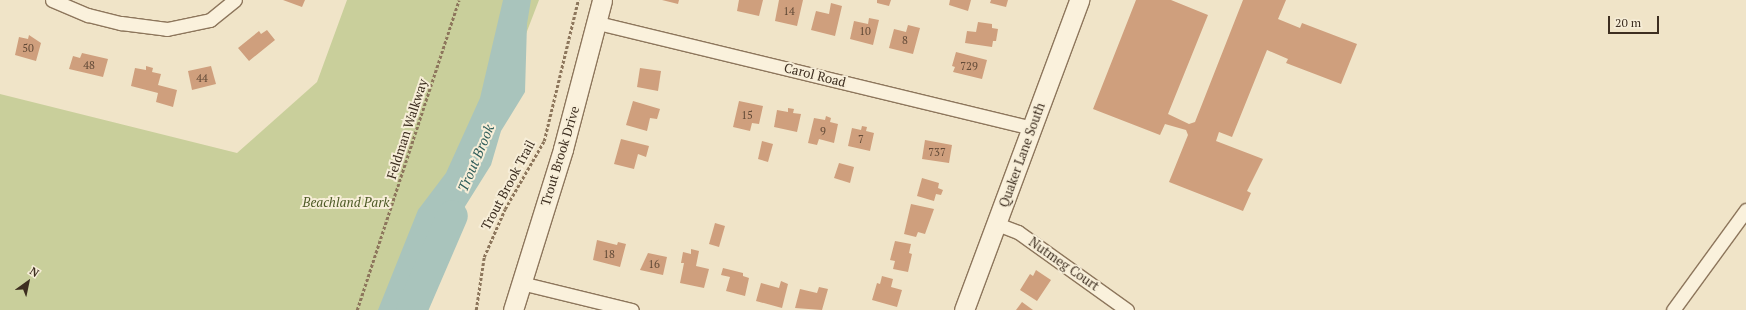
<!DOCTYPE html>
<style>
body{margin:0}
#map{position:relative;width:1746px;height:310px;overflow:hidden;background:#f0e4c8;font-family:"PT Serif",serif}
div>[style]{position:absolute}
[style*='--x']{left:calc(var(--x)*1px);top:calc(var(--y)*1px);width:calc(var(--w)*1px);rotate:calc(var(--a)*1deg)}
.green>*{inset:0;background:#c9cf9b}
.water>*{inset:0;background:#a9c4bc}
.river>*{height:31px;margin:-15.5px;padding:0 15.5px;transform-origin:15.5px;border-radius:15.5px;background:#a9c4bc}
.building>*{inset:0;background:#cf9f7d}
.path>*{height:2.5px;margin-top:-1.25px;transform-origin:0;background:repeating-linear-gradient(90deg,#8d765c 0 3px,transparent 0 5px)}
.roads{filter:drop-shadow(1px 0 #8d765c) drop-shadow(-1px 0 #8d765c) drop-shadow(0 1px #8d765c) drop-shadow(0 -1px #8d765c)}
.street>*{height:13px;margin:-6.5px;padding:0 6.5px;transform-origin:6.5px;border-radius:6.5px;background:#faf1dc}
.secondary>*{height:19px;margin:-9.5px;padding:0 9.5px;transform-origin:9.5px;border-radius:9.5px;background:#faf1dc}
span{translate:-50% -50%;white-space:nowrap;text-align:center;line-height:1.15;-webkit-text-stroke:4px #f7eed8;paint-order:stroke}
.number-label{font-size:11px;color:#624a37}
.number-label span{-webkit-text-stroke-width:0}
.street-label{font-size:13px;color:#3d2e20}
.park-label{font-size:13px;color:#4d5a26;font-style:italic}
.water-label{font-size:14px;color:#2f5d5a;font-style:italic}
.north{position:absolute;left:8px;top:262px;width:40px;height:40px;-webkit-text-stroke:3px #f7eed8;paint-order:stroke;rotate:33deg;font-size:11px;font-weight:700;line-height:16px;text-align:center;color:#3d2e20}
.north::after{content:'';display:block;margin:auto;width:14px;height:18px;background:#3d2e20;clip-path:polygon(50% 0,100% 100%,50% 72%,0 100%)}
.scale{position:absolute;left:1608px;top:16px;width:51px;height:18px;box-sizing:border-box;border:2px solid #3d2e20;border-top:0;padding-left:5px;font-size:12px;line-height:14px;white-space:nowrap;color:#3d2e20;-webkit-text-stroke:3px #f7eed8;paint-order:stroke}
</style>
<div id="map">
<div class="green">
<div style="clip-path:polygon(347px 0,539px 0,420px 310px,0 310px,0 94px,237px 153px,317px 82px)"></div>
</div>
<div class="water">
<div style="clip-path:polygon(503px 0,531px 0,527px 24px,525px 92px,501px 131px,491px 165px,429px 264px,419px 285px,414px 310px,378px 310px,418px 210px,446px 173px,480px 98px)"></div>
</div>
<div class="river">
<div style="--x:411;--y:310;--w:103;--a:-66.7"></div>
</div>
<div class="building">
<div style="clip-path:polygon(283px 0,305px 0,302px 7px)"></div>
<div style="clip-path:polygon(662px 0,679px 0,678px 4px)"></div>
<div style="clip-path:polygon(739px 0,763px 0,759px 16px,737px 11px)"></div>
<div style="clip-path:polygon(779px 0,803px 0,797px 26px,775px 21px)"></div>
<div style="clip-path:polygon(877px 0,891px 0,889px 6px,877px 3px)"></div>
<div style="clip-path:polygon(950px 0,971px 0,968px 11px,949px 5px)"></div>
<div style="clip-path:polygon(991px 0,1008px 0,1006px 7px,990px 3px)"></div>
<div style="clip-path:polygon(1136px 0,1171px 0,1208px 15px,1168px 114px,1189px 124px,1195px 122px,1243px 0,1286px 0,1278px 19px,1300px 28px,1302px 23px,1357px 44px,1341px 84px,1286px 63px,1288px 59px,1267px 50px,1232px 137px,1219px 132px,1216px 141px,1263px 159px,1247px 191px,1251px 193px,1243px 211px,1169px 182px,1188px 135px,1186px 130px,1165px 124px,1160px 135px,1093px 109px)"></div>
<div style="clip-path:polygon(831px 3px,842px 6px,835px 36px,811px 30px,816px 11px,829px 14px)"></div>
<div style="clip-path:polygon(869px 18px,879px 20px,873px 45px,850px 39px,854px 21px,868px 24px)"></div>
<div style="clip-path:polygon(978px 22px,992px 24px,992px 28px,998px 29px,996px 41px,993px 41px,992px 47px,965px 43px,967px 31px,976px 32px)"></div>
<div style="clip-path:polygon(908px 25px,920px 28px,913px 54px,889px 48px,894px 29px,906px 32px)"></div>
<div style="clip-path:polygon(267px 30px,275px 40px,249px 61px,238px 48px,259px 31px,261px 34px)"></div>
<div style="clip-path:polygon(29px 35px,41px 43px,36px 61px,15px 55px,19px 37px,28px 39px)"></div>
<div style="clip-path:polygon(956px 52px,987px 60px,982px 79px,953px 72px,955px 67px,952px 66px)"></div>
<div style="clip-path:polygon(82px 53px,108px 59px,103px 77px,69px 69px,73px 56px,80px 58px)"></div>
<div style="clip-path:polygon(146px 66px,153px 68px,152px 72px,161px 74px,158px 85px,177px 90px,173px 107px,156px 102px,158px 93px,131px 86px,135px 68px,146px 70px)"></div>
<div style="clip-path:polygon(211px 66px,216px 84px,192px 90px,188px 71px)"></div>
<div style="clip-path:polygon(640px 68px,661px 71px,658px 91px,637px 87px)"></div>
<div style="clip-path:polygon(633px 101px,660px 109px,657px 119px,650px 118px,647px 131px,626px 125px)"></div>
<div style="clip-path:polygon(739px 101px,763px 106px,759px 124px,752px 123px,750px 131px,733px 127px)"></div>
<div style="clip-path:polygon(788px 108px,794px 109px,793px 113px,801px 114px,797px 132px,774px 127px,777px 110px,788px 112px)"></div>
<div style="clip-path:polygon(826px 116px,831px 118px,830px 122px,838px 124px,834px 143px,819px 139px,817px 145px,808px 143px,814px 118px,825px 120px)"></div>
<div style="clip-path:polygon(862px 126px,867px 127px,866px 131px,874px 133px,870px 151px,848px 146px,852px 128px,861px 130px)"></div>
<div style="clip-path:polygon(621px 139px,649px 146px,646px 157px,638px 154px,634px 169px,614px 164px)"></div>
<div style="clip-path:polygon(925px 140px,952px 145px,949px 163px,922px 159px)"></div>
<div style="clip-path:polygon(762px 141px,773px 144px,768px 162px,758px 159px)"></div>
<div style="clip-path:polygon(839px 163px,854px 167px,850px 183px,834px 178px)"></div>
<div style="clip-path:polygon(922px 178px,939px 183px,938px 188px,943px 190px,941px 195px,936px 194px,934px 201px,917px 196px)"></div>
<div style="clip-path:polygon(911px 204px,934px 209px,925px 234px,918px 232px,916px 237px,904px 234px)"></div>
<div style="clip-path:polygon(715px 223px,725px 226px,719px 247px,709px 244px)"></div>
<div style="clip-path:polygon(597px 240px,617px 245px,618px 242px,626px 244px,620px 267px,593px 260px)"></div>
<div style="clip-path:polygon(895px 241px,911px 244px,909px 253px,912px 254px,908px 272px,893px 269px,895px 261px,890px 260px)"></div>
<div style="clip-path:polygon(691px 249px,699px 251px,696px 266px,709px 269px,704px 288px,680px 283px,684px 263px,681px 263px,683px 252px,691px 254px)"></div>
<div style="clip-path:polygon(648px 253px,667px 257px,663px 275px,640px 270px)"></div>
<div style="clip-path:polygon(723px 268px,743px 273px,743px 276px,749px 278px,745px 296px,726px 291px,730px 277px,721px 275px)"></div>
<div style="clip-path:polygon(1036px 270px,1051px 280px,1037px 301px,1020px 290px,1030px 274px,1033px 276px)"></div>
<div style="clip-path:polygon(882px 276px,893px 279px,891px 287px,902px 290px,897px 307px,872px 300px,877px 283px,880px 284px)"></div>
<div style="clip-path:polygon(781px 281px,788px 284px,782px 308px,756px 301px,761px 283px,779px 288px)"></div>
<div style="clip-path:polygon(819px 287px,828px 289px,822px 310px,795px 308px,800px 289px,817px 293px)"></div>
<div style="clip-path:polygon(1022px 302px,1033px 310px,1016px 310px)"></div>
</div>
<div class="path">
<div style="--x:357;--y:310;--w:326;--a:-71.8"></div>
<div style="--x:476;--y:310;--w:54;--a:-81.4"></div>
<div style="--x:484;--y:257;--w:52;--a:-66.4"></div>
<div style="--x:505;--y:209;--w:78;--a:-60.2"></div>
<div style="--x:544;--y:141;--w:145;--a:-76.4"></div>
</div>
<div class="roads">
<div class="street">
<div style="--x:52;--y:0;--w:39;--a:23"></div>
<div style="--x:88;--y:15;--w:34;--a:14"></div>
<div style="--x:121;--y:23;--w:46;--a:7.4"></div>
<div style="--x:167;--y:29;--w:44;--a:-11.8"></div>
<div style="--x:210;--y:20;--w:32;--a:-39"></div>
<div style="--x:598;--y:23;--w:446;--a:13.6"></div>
<div style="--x:997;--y:224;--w:22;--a:21"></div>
<div style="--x:1018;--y:232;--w:134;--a:35.6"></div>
<div style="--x:521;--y:283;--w:114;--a:13.7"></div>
<div style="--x:1673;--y:310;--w:124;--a:-53.9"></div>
</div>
<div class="secondary">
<div style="--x:513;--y:310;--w:169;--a:-72.7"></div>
<div style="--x:563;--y:149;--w:154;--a:-75.3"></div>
<div style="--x:964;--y:310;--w:331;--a:-69.6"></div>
</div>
</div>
<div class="number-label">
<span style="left:789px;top:11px">14</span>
<span style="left:865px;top:31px">10</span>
<span style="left:905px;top:40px">8</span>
<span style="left:28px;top:48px">50</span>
<span style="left:89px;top:65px">48</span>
<span style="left:969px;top:66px">729</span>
<span style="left:202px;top:78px">44</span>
<span style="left:747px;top:115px">15</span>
<span style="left:823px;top:131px">9</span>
<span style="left:861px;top:139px">7</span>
<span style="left:937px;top:152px">737</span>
<span style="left:609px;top:254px">18</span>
<span style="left:654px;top:264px">16</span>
</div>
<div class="street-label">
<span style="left:815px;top:75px;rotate:14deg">Carol Road</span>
<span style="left:407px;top:129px;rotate:-72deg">Feldman Walkway</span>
<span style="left:1022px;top:155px;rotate:-70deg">Quaker Lane South</span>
<span style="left:560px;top:156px;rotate:-73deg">Trout Brook Drive</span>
<span style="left:508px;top:185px;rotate:-62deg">Trout Brook Trail</span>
<span style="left:1064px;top:264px;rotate:35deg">Nutmeg Court</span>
</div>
<div class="park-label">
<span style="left:346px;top:202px">Beachland Park</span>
</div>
<div class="water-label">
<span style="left:476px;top:158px;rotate:-67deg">Trout Brook</span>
</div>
<div class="north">N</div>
<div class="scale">20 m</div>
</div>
